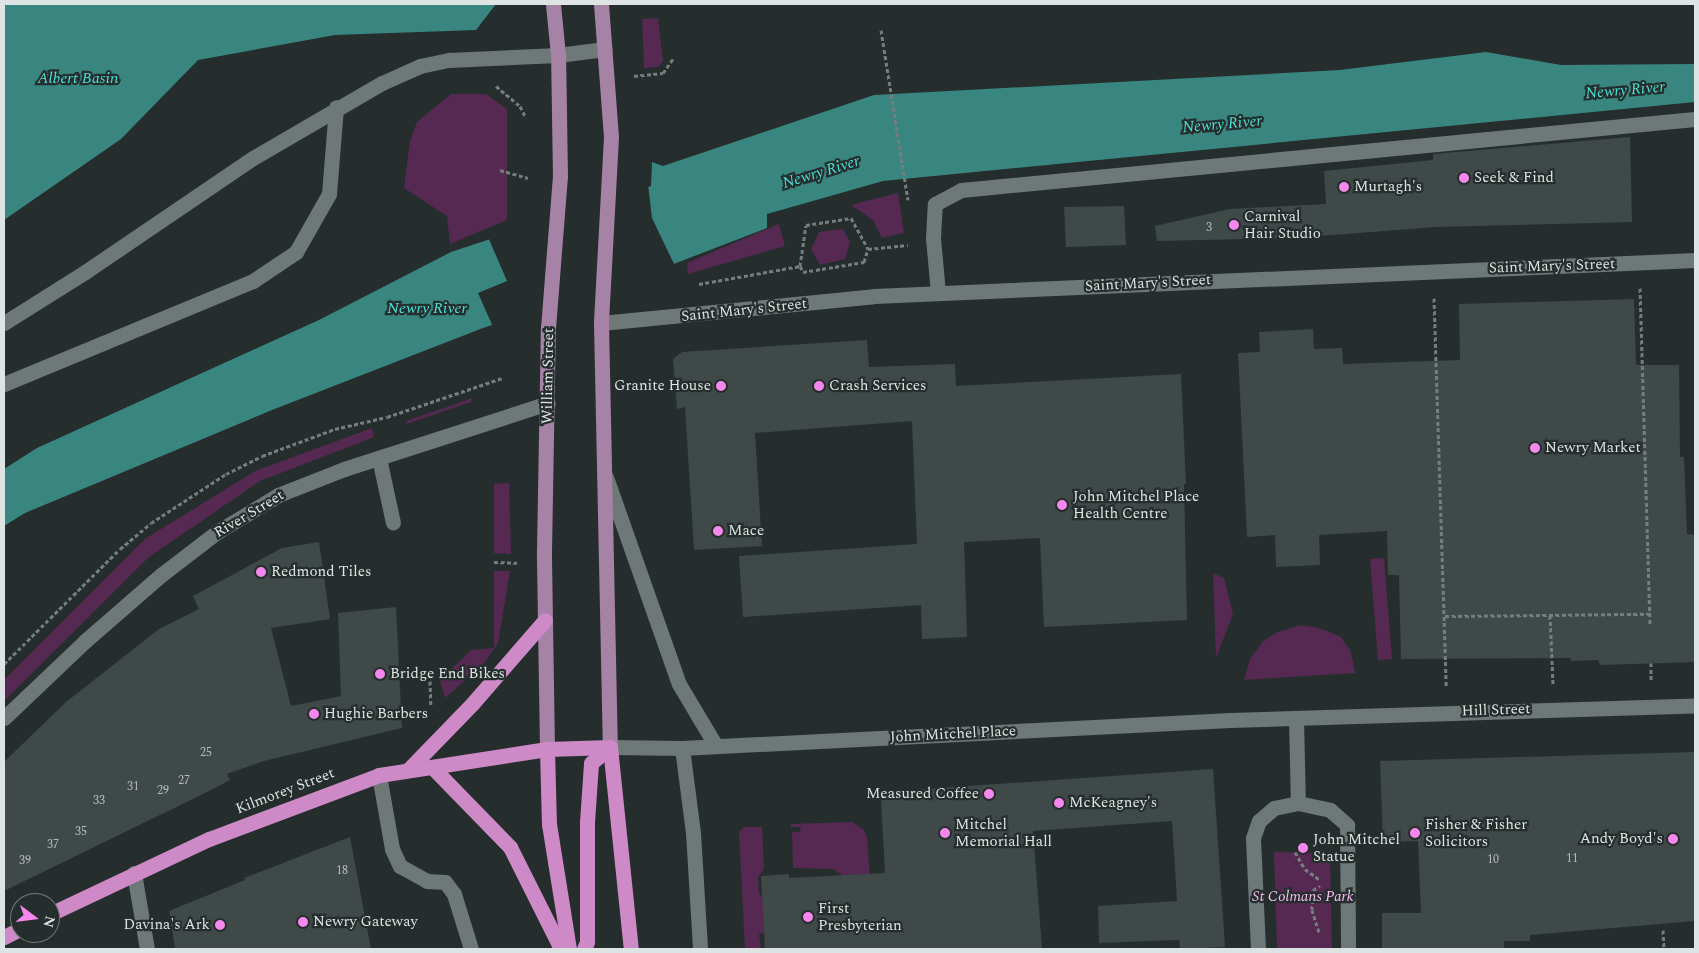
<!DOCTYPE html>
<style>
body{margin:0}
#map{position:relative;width:1699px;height:953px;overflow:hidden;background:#252e2d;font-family:Spectral,serif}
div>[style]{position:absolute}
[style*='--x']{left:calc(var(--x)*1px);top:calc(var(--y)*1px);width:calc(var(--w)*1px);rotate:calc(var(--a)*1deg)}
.green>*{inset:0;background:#552951}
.water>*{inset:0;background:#398680}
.pier>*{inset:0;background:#252e2d}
.building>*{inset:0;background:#3f4948}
.path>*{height:3px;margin-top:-1.5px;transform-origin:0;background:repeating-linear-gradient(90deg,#767e7d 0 4px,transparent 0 6.5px)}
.minor>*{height:15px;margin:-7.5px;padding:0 7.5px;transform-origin:7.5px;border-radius:7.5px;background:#6d7877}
.major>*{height:15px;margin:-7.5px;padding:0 7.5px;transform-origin:7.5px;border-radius:7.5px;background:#a782a7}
.highway>*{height:15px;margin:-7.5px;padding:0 7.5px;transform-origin:7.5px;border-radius:7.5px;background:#ce89c7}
.dots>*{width:14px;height:14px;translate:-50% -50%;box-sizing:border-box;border:2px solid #252e2d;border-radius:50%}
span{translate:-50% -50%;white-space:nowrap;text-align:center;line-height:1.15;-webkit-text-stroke:4.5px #252e2d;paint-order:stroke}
.number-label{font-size:12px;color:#b6bdbc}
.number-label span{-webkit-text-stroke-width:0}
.poi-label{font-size:15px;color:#dee4e3}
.left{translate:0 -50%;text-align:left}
.right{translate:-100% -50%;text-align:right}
.street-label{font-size:15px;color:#dee4e3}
.park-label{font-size:15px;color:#f8bef2;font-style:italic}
.water-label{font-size:16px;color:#4ae1d7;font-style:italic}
.frame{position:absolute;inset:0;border:5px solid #dee4e3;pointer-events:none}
.north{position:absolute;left:10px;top:893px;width:50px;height:50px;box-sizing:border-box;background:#252e2d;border:1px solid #6f7776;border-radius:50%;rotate:105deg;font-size:14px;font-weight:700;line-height:20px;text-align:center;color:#dee4e3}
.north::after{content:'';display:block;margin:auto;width:18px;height:22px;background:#f688ed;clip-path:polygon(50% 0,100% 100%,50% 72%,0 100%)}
</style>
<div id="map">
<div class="green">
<div style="clip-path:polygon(658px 18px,663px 61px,658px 67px,644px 68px,642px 19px)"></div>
<div style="clip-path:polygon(451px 94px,486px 94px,507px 109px,507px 220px,450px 244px,447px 216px,404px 188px,410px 141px,417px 122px)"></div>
<div style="clip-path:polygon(898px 193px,904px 233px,882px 238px,873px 220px,851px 205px)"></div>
<div style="clip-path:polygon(779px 224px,785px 246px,688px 274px,687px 263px)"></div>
<div style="clip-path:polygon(843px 229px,850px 242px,845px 259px,820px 265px,811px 249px,819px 232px)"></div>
<div style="clip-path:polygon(473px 398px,471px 402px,406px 424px,406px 421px)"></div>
<div style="clip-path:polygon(372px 428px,374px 437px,260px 481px,149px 557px,4px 701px,4px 680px,145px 539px,255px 471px)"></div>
<div style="clip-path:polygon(509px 483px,511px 554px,494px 553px,494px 484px)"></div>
<div style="clip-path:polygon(1384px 558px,1392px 659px,1378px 660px,1370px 559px)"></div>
<div style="clip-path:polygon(494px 571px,510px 571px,498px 643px,484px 663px,445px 698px,440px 680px,471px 650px,494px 648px)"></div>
<div style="clip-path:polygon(1213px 573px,1224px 578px,1233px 614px,1216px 658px)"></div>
<div style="clip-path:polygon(1300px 625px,1319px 628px,1341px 637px,1351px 652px,1355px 673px,1244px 680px,1250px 659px,1263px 641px,1278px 632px)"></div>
<div style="clip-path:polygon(852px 822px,864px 830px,867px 837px,871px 892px,844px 912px,841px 874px,833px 869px,793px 868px,792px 832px,800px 832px,801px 827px,791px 827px,791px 824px)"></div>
<div style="clip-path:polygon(744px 827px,762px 827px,764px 869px,758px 877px,759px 892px,778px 930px,759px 934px,761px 949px,745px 949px,739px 832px)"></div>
<div style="clip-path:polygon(1274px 852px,1330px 853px,1332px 949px,1277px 949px)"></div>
</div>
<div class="water">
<div style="clip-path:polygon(4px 4px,496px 4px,476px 30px,335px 35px,198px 60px,121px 139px,4px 220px)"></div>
<div style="clip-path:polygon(1486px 52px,1561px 65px,1695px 64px,1695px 102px,883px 181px,767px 214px,767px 228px,671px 265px,483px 328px,272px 410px,25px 513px,4px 526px,4px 469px,37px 448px,319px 320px,451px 252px,651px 186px,652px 162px,663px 166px,874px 95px,1340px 70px)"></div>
</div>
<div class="pier">
<div style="clip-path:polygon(648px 184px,652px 218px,675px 266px,493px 327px,478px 293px,507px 281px,488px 237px)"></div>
</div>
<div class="building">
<div style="clip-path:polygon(1630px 137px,1632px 222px,1436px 227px,1294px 238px,1157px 241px,1155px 226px,1230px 209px,1326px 204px,1324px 171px,1433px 160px,1433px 154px)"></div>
<div style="clip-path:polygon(1124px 206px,1126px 245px,1066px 247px,1064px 207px)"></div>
<div style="clip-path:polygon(1634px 299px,1636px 365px,1679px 365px,1680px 457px,1684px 457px,1687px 534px,1695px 535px,1695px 662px,1600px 665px,1598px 660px,1571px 661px,1571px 658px,1401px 659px,1399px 575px,1388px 575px,1387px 531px,1319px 535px,1320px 565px,1276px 567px,1275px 535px,1247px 537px,1238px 353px,1260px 352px,1259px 332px,1313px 329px,1314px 349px,1342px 348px,1343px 364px,1460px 360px,1459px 304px)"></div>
<div style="clip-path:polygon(867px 340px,869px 367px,955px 364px,956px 386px,1181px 374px,1186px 484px,1184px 484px,1187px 620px,1044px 627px,1040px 538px,964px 542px,967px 637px,922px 639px,921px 605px,743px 617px,739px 556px,917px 544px,912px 421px,755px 433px,762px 546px,694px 550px,685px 407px,677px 409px,673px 359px,682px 352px)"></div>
<div style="clip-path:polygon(319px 542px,330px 619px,271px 628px,291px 706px,341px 696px,338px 613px,396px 607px,402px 728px,264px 761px,227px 774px,230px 780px,207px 792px,4px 891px,4px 762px,66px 702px,159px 629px,199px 609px,193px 596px,282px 548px)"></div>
<div style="clip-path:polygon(1695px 752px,1695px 921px,1530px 935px,1530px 941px,1504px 941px,1504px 949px,1382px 949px,1382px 913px,1421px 913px,1418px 841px,1383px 842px,1380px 761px)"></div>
<div style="clip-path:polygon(1213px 769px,1225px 947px,1180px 949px,1179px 940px,1099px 943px,1098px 906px,1177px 901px,1172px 821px,1033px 831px,1042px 949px,765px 949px,761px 876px,789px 874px,789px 878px,885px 873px,881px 800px,912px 798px,911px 790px)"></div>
<div style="clip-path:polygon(350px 837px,371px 949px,175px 949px,169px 911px,245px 880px,244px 878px)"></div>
</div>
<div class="path">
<div style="--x:881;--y:30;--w:172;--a:81"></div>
<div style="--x:634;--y:76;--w:29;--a:-6"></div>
<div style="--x:663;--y:73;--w:19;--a:-55"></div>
<div style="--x:496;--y:86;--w:31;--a:40"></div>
<div style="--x:520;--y:106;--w:13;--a:63"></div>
<div style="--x:500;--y:170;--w:29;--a:16"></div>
<div style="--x:800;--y:266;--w:7;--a:63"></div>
<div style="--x:803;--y:272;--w:62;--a:-9.3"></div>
<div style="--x:864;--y:262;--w:14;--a:-73"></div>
<div style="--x:868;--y:249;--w:40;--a:-5.7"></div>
<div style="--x:699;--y:284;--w:103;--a:-10.1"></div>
<div style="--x:800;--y:266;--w:41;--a:-81.7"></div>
<div style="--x:806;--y:225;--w:46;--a:-8.8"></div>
<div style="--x:851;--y:218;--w:35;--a:61"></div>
<div style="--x:1640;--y:288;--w:336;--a:88.3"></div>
<div style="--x:1434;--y:298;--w:388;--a:88.2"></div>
<div style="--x:494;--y:562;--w:23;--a:2"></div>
<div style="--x:1550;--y:615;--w:69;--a:87.5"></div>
<div style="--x:1445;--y:616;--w:204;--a:-0.6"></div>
<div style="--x:4;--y:664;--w:163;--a:-44.8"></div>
<div style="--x:120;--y:549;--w:40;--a:-40"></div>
<div style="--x:151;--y:523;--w:90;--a:-33.2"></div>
<div style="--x:226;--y:474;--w:40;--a:-26.6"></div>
<div style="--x:262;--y:456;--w:78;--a:-20.3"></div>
<div style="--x:335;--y:429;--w:53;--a:-13"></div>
<div style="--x:387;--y:417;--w:121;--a:-18.7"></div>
<div style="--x:1651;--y:680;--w:17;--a:-90"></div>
<div style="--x:430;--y:681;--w:25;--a:88"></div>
<div style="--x:1295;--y:852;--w:20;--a:60"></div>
<div style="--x:1305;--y:869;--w:19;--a:36"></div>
<div style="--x:1663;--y:930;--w:19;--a:87"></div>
<div style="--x:1319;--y:932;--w:23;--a:-108"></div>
<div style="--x:1312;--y:910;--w:20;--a:-87"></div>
<div style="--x:1313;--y:890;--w:8;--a:-30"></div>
</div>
<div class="minor">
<div style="--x:938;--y:293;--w:55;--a:-95.2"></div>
<div style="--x:933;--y:238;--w:34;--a:-87"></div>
<div style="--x:935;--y:204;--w:30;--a:-28"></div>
<div style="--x:961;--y:190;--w:737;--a:-5.53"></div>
<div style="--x:4;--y:323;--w:96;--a:-32.2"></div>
<div style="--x:85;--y:272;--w:203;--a:-34.2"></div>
<div style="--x:253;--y:158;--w:149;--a:-30.2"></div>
<div style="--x:382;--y:83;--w:42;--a:-24.1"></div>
<div style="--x:420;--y:66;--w:30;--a:-12"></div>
<div style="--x:449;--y:60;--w:109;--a:-2.6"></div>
<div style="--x:558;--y:55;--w:47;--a:-7.3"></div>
<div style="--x:601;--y:323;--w:274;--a:-5.6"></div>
<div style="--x:874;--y:296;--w:822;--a:-2.51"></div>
<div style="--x:4;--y:384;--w:269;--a:-22.5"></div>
<div style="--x:253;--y:281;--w:52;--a:-34"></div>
<div style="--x:296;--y:252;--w:67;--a:-60.4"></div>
<div style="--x:329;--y:194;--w:87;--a:-85.4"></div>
<div style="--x:379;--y:458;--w:66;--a:77.8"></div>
<div style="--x:606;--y:477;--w:219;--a:70.6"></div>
<div style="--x:679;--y:684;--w:72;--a:59.2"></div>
<div style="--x:4;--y:718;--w:112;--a:-43.5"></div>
<div style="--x:85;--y:641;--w:101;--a:-41"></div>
<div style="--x:161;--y:575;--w:71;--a:-37.5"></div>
<div style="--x:217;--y:532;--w:71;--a:-31.2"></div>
<div style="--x:278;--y:495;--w:71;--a:-21.5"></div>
<div style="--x:344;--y:469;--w:214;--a:-17.9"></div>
<div style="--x:1296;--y:718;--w:85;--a:88.7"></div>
<div style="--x:1298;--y:803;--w:33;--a:12"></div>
<div style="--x:1330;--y:810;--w:23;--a:41"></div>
<div style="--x:1347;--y:825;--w:124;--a:89.5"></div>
<div style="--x:610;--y:747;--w:72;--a:0.8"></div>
<div style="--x:682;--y:748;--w:549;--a:-2.92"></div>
<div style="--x:1230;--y:720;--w:465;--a:-1.8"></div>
<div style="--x:682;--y:748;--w:86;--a:82.6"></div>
<div style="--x:693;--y:833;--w:116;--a:86.5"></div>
<div style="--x:379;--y:775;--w:75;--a:80"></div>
<div style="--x:392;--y:849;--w:19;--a:65"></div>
<div style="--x:400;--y:866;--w:31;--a:29"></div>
<div style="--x:427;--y:881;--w:18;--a:3"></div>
<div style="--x:445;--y:882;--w:15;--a:53"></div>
<div style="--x:454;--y:894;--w:58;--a:72.8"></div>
<div style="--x:134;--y:873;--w:77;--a:80.3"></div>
<div style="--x:1258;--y:949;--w:111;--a:-92.6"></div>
<div style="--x:1253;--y:838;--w:18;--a:-71"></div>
<div style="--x:1259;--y:821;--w:20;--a:-41"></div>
<div style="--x:1274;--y:808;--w:25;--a:-12"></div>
</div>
<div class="major">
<div style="--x:601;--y:4;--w:133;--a:85.7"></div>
<div style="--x:611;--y:137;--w:186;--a:93.1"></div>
<div style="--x:601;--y:323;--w:424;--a:88.8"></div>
<div style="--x:547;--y:749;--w:198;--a:-90.9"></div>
<div style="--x:544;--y:551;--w:223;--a:-89"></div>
<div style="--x:548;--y:328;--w:151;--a:-85.5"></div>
<div style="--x:560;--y:177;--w:122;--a:-90.9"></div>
<div style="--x:558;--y:55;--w:51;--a:-95.6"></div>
</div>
<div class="highway">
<div style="--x:610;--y:747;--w:203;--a:84.1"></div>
<div style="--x:547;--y:749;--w:75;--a:88.5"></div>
<div style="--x:549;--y:824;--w:127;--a:80.9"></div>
<div style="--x:432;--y:767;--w:112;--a:45.7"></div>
<div style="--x:510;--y:847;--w:114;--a:63.4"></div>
<div style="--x:408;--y:770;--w:92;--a:-45.9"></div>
<div style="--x:472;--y:704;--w:111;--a:-49"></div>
<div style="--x:50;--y:914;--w:176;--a:-25.3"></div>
<div style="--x:209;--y:839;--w:182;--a:-20.6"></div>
<div style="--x:379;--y:775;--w:170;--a:-8.8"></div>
<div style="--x:547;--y:749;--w:63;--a:-1.8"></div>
<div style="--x:4;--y:937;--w:18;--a:-27"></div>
<div style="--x:584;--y:949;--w:8;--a:-67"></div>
<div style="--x:587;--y:942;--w:120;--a:-90"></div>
<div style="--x:587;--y:822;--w:59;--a:-86.1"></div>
<div style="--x:591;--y:763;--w:25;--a:-40"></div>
</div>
<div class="dots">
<div style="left:1464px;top:178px;background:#f688ed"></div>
<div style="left:1344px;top:187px;background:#f688ed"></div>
<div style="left:1234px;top:225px;background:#f688ed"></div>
<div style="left:721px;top:386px;background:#f688ed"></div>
<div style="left:819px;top:386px;background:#f688ed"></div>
<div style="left:1535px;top:448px;background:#f688ed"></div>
<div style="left:1062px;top:505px;background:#f688ed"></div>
<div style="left:718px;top:531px;background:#f688ed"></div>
<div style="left:261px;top:572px;background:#f688ed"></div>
<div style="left:380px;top:674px;background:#f688ed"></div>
<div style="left:314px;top:714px;background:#f688ed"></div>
<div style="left:989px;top:794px;background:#f688ed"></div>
<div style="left:1059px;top:803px;background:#f688ed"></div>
<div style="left:945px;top:833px;background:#f688ed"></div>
<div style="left:1415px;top:833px;background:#f688ed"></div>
<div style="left:1673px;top:839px;background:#f688ed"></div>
<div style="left:1303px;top:848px;background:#f688ed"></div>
<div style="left:808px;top:917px;background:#f688ed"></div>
<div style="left:303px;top:922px;background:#f688ed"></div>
<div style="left:220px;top:925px;background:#f688ed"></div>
</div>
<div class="number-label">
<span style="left:1209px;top:228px">3</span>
<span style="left:206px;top:753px">25</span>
<span style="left:184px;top:781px">27</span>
<span style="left:133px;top:787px">31</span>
<span style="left:163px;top:791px">29</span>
<span style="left:99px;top:801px">33</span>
<span style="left:81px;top:832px">35</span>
<span style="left:53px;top:845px">37</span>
<span style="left:1572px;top:859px">11</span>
<span style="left:1493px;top:860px">10</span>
<span style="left:25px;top:861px">39</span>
<span style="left:342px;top:871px">18</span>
</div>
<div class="poi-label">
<span class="left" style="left:1474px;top:178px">Seek &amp; Find</span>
<span class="left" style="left:1354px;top:187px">Murtagh's</span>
<span class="left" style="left:1244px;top:225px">Carnival<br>Hair Studio</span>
<span class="right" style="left:711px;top:386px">Granite House</span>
<span class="left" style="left:829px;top:386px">Crash Services</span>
<span class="left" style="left:1545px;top:448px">Newry Market</span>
<span class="left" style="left:1073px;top:505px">John Mitchel Place<br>Health Centre</span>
<span class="left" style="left:728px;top:531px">Mace</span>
<span class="left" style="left:271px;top:572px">Redmond Tiles</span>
<span class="left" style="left:390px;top:674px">Bridge End Bikes</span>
<span class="left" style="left:324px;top:714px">Hughie Barbers</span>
<span class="right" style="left:979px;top:794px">Measured Coffee</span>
<span class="left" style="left:1069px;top:803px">McKeagney's</span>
<span class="left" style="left:955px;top:833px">Mitchel<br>Memorial Hall</span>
<span class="left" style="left:1425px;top:833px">Fisher &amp; Fisher<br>Solicitors</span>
<span class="left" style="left:1313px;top:848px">John Mitchel<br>Statue</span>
<span class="right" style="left:1663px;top:839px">Andy Boyd's</span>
<span class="left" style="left:818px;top:917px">First<br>Presbyterian</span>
<span class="left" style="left:313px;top:922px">Newry Gateway</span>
<span class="right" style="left:210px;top:925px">Davina's Ark</span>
</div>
<div class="street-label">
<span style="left:1552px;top:266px;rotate:-2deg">Saint Mary's Street</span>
<span style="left:1148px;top:283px;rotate:-3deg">Saint Mary's Street</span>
<span style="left:744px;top:310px;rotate:-6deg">Saint Mary's Street</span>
<span style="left:548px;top:376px;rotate:-89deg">William Street</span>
<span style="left:249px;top:514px;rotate:-31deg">River Street</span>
<span style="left:1496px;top:710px;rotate:-2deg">Hill Street</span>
<span style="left:953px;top:734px;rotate:-3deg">John Mitchel Place</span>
<span style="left:285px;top:791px;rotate:-21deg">Kilmorey Street</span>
</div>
<div class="park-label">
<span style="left:1303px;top:897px">St Colmans Park</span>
</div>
<div class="water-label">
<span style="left:78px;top:78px">Albert Basin</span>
<span style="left:1625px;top:90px;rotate:-5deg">Newry River</span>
<span style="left:1222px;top:124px;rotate:-5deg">Newry River</span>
<span style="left:821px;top:172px;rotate:-17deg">Newry River</span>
<span style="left:427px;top:308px">Newry River</span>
</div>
<div class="frame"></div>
<div class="north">N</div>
</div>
